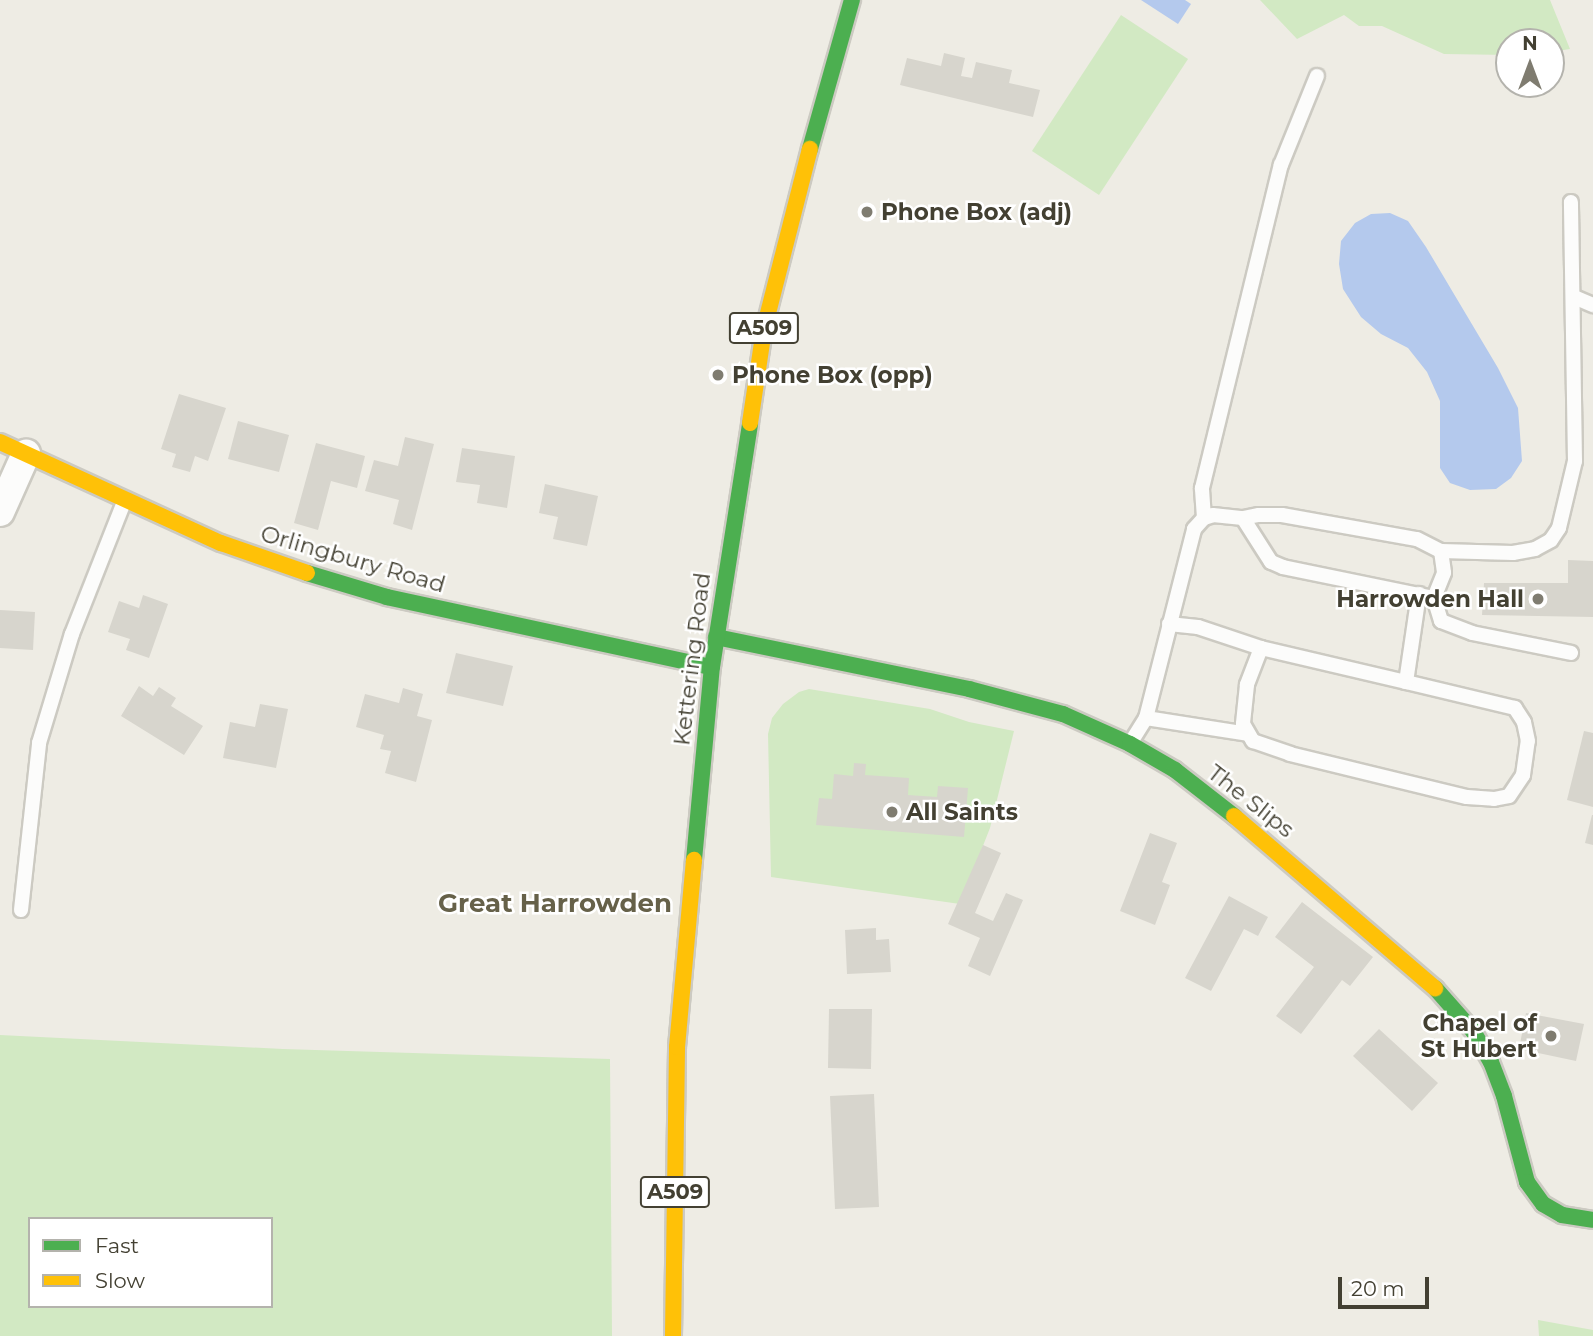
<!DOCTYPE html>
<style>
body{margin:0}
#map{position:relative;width:1593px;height:1336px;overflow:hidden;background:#eeece4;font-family:Montserrat,sans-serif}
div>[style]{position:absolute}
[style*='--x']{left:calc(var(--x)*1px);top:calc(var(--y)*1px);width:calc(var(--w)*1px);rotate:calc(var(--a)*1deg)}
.green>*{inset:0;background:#d2e9c3}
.water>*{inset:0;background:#b4c9ed}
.building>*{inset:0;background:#d7d5cd}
.roads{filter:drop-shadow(2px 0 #cccac2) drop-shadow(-2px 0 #cccac2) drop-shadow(0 2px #cccac2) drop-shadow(0 -2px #cccac2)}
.lane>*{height:14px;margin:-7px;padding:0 7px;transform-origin:7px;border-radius:7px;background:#fcfcfb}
.street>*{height:28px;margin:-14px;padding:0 14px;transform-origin:14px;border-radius:14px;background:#fcfcfb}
.fast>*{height:16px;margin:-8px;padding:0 8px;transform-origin:8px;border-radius:8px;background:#4caf50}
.slow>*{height:16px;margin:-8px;padding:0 8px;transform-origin:8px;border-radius:8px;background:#ffc107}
.dots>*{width:19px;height:19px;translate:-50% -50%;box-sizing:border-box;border:4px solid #fff;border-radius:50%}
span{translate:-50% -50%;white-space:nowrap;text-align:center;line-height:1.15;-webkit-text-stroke:5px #fff;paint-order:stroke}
.shield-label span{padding:2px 5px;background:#fff;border:2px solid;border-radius:5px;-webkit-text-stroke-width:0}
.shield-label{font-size:21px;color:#434032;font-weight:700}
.poi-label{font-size:23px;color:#434032;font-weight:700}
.left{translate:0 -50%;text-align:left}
.right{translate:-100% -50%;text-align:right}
.street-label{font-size:23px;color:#434032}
.quarter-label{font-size:26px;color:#666149;font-weight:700}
.legend{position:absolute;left:28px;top:1217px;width:245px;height:91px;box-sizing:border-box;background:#fff;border:2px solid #b4b3ad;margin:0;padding:9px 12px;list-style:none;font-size:21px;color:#434032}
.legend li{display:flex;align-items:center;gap:14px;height:35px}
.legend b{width:35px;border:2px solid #b4b3ad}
.north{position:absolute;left:1495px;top:28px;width:70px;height:70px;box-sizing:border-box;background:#fff;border:2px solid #b4b3ad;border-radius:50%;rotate:0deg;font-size:19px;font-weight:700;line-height:28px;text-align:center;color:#434032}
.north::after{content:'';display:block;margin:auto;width:24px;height:32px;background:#7f7c70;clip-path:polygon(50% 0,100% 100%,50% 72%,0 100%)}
.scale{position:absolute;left:1338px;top:1277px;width:91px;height:32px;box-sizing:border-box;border:4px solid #434032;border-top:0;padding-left:9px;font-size:21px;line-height:24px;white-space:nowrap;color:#434032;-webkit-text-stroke:5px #fff;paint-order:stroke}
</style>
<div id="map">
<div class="green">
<div style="clip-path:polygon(1260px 0,1550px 0,1570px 49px,1551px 52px,1551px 42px,1509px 42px,1509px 55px,1444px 54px,1382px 26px,1359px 26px,1344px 15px,1297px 39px)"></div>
<div style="clip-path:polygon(1121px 15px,1188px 59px,1099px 195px,1032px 151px)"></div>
<div style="clip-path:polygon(809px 689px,930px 709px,969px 722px,1014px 731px,990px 828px,960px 904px,771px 877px,768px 734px,772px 718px,783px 704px,799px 692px)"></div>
<div style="clip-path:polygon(evenodd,0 1035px,283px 1049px,610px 1059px,612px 1336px,0 1336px,0 1035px,30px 1219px,271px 1219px,271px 1306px,30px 1306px,30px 1219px)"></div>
<div style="clip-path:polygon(1538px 1320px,1593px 1330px,1593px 1336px,1539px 1336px)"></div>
</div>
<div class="water">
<div style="clip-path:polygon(1141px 0,1185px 0,1191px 4px,1178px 24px)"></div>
<div style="clip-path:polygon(1390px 213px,1408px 221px,1426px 247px,1498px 368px,1518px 408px,1522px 461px,1511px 478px,1496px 489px,1470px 490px,1450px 483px,1440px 468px,1440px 401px,1427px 372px,1408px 348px,1381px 334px,1361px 317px,1343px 289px,1339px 264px,1341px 241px,1355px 223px,1371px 214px)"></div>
</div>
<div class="building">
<div style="clip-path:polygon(944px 53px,965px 58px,961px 76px,972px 78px,976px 62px,1012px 70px,1009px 83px,1040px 90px,1033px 117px,900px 85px,907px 58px,941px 66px)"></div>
<div style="clip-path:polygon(179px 394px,226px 408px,208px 461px,195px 456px,190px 472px,172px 467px,176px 454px,161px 449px)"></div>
<div style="clip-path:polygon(238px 421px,289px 435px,279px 472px,228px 459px)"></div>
<div style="clip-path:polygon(405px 437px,434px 444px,412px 530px,393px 524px,399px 500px,365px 491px,374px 460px,398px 466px)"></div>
<div style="clip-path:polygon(316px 443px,365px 456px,357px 488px,331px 481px,318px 530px,294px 523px)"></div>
<div style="clip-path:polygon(462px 448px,515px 456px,507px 508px,477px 503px,480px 485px,456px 482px)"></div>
<div style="clip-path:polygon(545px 484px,598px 496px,587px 546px,553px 539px,558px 517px,539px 513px)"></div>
<div style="clip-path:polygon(1568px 560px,1593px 561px,1593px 617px,1482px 615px,1484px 583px,1568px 583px)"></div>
<div style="clip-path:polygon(143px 595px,168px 604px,149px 658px,126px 650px,130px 639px,108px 632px,119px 601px,139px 608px)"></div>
<div style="clip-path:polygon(0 610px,35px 612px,33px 650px,0 648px)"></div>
<div style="clip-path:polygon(456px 653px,513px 666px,503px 706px,446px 693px)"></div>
<div style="clip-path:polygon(139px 686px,153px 696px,159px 687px,176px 698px,171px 706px,203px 726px,184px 755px,121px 716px)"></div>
<div style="clip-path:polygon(403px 688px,423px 694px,417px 716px,432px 720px,416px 782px,385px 773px,391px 751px,380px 749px,384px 735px,356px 727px,365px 694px,399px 703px)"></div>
<div style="clip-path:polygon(260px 704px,288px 709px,276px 768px,223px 758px,230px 722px,255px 727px)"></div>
<div style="clip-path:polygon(1584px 731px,1593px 733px,1593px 807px,1567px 800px)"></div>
<div style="clip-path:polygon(854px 763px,866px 764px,865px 775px,909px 778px,908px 795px,937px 797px,938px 786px,968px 788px,964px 837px,816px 825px,819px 798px,832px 799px,834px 774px,853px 776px)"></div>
<div style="clip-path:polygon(1592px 815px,1593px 815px,1593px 845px,1585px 843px)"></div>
<div style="clip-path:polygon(1150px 833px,1177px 843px,1162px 882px,1170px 885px,1155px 925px,1120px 911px)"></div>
<div style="clip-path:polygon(983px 845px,1001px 853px,975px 913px,993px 921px,1006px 893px,1023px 900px,990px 976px,968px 966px,980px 938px,948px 924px)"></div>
<div style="clip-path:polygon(1229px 896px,1268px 917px,1258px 936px,1244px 929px,1211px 991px,1185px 978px)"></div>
<div style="clip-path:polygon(1302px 902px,1373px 957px,1350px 986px,1342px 980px,1301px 1034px,1276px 1016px,1314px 967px,1275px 937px)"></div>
<div style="clip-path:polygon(876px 928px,876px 940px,889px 939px,891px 972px,847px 974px,845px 930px)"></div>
<div style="clip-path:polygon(829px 1009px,872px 1009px,871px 1069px,828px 1068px)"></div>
<div style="clip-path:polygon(1526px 1013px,1584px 1024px,1576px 1061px,1519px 1049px)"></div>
<div style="clip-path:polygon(1379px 1029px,1438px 1083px,1412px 1111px,1353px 1056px)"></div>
<div style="clip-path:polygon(874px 1094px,879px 1207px,835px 1209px,830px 1096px)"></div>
</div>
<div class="roads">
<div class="lane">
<div style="--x:1574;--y:297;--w:21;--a:23"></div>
<div style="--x:1259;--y:515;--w:23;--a:0"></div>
<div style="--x:1282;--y:515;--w:137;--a:10.1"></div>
<div style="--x:1417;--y:539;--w:27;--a:27"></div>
<div style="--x:1441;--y:551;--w:22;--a:82"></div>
<div style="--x:1444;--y:573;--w:27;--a:112"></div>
<div style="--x:1434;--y:598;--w:154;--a:-168.4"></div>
<div style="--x:1283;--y:567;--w:13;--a:-157"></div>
<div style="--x:1271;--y:562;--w:52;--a:-122.5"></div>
<div style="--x:1243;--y:518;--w:16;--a:-11"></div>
<div style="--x:1204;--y:518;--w:30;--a:-94"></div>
<div style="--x:1202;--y:488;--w:333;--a:-76.3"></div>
<div style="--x:1281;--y:165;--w:96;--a:-68"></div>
<div style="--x:1441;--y:551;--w:72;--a:1.6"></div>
<div style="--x:1513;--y:553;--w:22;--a:-10"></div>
<div style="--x:1535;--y:549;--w:18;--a:-29"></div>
<div style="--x:1551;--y:540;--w:14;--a:-56"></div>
<div style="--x:1559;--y:528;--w:69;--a:-76.6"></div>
<div style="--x:1575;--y:461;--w:259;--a:-90.9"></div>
<div style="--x:1434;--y:598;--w:24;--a:73"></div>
<div style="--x:1441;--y:621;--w:33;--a:21"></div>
<div style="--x:1472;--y:633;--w:101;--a:11.4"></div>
<div style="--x:1169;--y:624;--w:29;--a:6"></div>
<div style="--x:1198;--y:627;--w:66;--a:18.4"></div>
<div style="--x:1406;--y:682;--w:149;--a:-166.8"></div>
<div style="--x:1261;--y:648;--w:40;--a:111"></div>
<div style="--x:1247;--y:685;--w:39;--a:96"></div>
<div style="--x:1243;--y:724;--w:20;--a:60"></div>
<div style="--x:1253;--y:741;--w:39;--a:19"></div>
<div style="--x:1290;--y:754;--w:182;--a:13.7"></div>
<div style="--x:1467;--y:797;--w:27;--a:4"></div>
<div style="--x:1494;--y:799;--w:15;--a:-11"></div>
<div style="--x:1509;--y:796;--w:25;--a:-56"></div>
<div style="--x:1523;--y:775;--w:34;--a:-82"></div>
<div style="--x:1528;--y:741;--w:19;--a:-102"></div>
<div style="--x:1524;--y:722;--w:17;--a:-123"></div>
<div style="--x:1515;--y:708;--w:112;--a:-166.6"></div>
<div style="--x:1406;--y:682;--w:89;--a:-81.6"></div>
<div style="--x:1146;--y:718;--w:103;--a:8.9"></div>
<div style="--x:1131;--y:742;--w:28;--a:-58"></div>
<div style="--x:1146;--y:718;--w:195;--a:-75.7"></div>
<div style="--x:1194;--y:529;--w:15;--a:-48"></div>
<div style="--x:1204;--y:518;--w:9;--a:-18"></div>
<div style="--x:1213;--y:515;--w:30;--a:6"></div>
<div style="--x:21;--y:910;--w:168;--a:-83.8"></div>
<div style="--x:39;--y:743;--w:114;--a:-73.2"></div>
<div style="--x:72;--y:634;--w:142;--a:-68.5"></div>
</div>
<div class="street">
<div style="--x:0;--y:512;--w:64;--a:-65.9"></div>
</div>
<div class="fast">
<div style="--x:810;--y:149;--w:155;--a:-74.3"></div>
<div style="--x:307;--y:573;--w:84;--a:16.7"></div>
<div style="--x:387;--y:597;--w:332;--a:12.2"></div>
<div style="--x:716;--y:637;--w:258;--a:11.6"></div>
<div style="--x:969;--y:689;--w:97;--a:14.9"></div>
<div style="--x:1063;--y:714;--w:73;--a:24.1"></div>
<div style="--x:1130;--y:744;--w:52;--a:30"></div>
<div style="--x:1175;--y:770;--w:75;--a:37.9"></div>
<div style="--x:694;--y:860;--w:194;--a:-84.7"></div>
<div style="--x:712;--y:667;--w:247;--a:-81.1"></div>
<div style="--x:1435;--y:988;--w:57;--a:48.5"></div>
<div style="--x:1473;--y:1031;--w:36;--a:60"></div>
<div style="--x:1491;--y:1062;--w:36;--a:69"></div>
<div style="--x:1504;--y:1096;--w:89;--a:75"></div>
<div style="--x:1527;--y:1182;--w:27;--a:54"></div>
<div style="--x:1543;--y:1204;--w:22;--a:30"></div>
<div style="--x:1562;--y:1215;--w:31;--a:9"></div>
</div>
<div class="slow">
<div style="--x:750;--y:423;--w:95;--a:-81.5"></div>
<div style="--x:764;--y:329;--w:186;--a:-75.7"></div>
<div style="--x:0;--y:442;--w:243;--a:24.6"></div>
<div style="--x:221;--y:543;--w:91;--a:19.2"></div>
<div style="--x:1234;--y:816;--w:265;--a:40.6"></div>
<div style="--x:673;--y:1336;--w:289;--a:-89.2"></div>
<div style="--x:677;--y:1047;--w:188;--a:-84.8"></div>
</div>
</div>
<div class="dots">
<div style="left:867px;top:212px;background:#7f7c70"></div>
<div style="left:718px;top:375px;background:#7f7c70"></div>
<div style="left:1538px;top:599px;background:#7f7c70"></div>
<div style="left:892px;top:812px;background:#7f7c70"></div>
<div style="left:1551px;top:1036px;background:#7f7c70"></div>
</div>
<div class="shield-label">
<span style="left:764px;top:328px">A509</span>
<span style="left:675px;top:1192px">A509</span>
</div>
<div class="poi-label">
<span class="left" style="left:881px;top:212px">Phone Box (adj)</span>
<span class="left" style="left:732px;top:375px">Phone Box (opp)</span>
<span class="right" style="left:1524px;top:599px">Harrowden Hall</span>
<span class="left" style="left:906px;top:812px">All Saints</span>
<span class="right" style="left:1537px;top:1036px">Chapel of<br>St Hubert</span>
</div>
<div class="street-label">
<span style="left:353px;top:559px;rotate:16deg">Orlingbury Road</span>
<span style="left:692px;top:659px;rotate:-83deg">Kettering Road</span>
<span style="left:1251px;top:801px;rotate:38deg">The Slips</span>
</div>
<div class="quarter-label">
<span style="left:555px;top:904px">Great Harrowden</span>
</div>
<ul class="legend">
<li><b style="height:9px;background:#4caf50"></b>Fast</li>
<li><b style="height:9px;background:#ffc107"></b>Slow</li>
</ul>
<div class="north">N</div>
<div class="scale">20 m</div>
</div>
